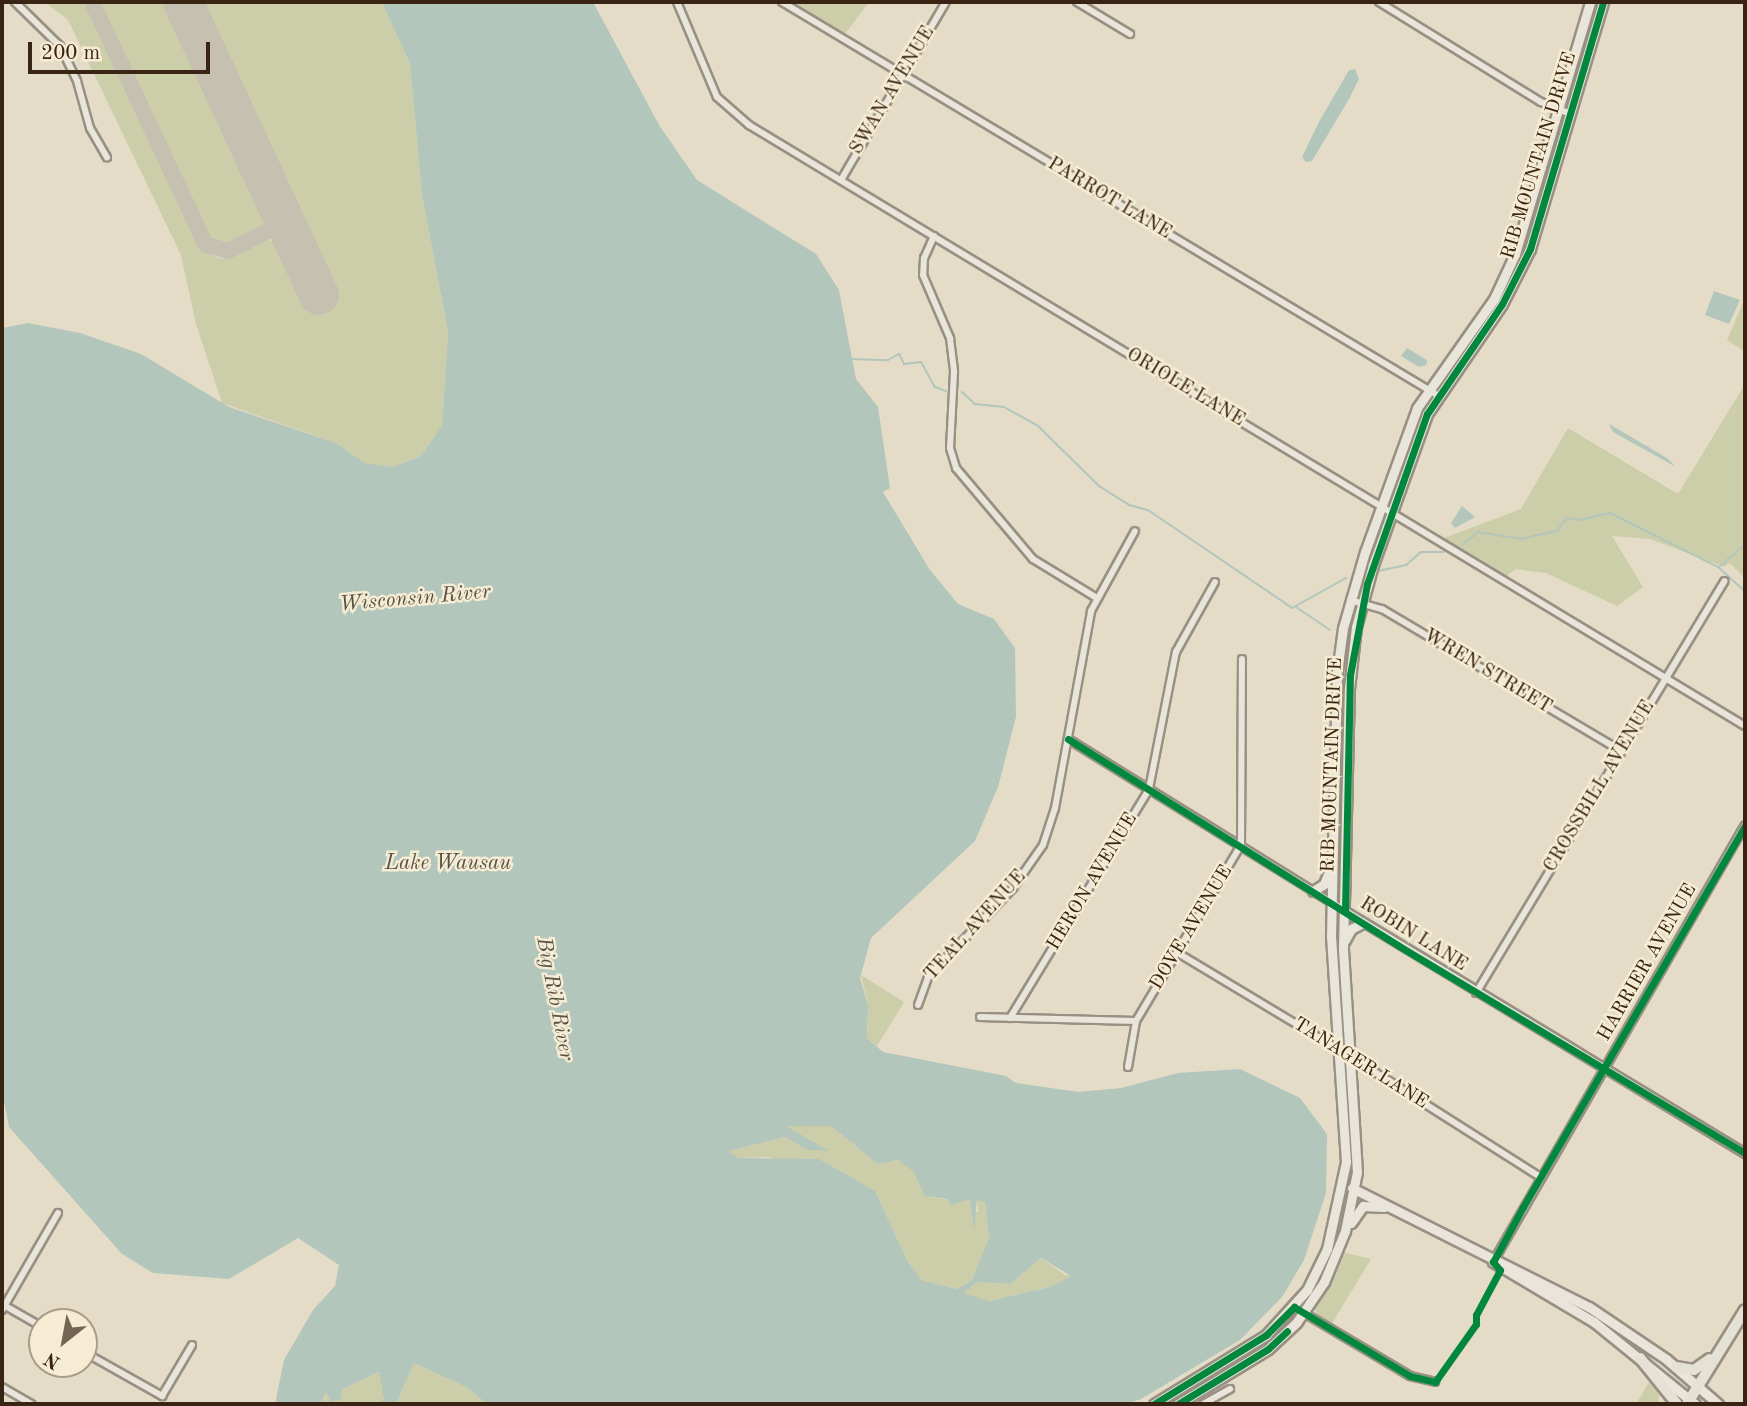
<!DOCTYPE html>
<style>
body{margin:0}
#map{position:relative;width:1747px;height:1406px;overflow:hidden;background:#e4dcc7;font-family:"Old Standard TT",serif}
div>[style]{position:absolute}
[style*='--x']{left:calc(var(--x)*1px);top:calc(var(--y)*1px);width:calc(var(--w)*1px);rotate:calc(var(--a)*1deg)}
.green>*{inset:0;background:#cccea9}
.water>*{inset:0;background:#b2c6bc}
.stream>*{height:2px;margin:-1px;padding:0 1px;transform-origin:1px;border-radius:1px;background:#b2c6bc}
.taxiway>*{height:16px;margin:-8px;padding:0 8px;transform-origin:8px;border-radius:8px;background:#c6c0b0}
.runway>*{height:40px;margin:-20px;padding:0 20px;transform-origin:20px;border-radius:20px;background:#c6c0b0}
.roads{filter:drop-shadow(2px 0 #989083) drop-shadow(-2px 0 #989083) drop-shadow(0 2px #989083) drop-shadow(0 -2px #989083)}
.minor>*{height:6px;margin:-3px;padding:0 3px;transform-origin:3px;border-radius:3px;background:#e9e5db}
.tertiary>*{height:7px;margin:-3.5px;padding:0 3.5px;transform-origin:3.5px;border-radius:3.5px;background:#e9e5db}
.secondary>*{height:9px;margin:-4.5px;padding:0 4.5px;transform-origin:4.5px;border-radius:4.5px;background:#e9e5db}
.motorway>*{height:10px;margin:-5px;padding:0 5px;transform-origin:5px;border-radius:5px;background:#e5e1d5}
.cycleway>*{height:7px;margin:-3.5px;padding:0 3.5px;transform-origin:3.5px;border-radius:3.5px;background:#00873e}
span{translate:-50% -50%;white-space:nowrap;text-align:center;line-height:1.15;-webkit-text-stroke:5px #f5ecd3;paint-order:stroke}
.street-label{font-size:19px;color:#392313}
.water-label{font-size:21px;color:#575145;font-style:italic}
.frame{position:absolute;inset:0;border:4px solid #392313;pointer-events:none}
.north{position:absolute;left:28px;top:1308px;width:70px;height:70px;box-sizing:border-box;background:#f5ecd3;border:2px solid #aa9c86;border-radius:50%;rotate:211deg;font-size:19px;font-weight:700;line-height:28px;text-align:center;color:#392313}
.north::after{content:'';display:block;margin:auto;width:24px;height:32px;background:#756452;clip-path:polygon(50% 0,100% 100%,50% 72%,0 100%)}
.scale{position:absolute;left:28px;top:42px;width:182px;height:32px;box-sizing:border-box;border:4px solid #392313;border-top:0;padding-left:9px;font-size:21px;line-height:24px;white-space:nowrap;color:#392313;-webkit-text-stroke:5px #f5ecd3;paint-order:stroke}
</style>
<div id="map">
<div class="green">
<div style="clip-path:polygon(45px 2px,85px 2px,202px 251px,222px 259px,267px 240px,279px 242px,307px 298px,331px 286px,199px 2px,382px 2px,410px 64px,422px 195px,448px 332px,442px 427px,421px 456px,393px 467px,365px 463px,336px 443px,222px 403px,196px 324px,181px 255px,68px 20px)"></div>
<div style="clip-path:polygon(99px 2px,169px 2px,265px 208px,267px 220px,261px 228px,226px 244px,212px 240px)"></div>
<div style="clip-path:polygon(782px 2px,869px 2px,842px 38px)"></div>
<div style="clip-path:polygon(1745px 298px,1745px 352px,1727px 340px)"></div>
<div style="clip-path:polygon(1745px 384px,1745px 578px,1730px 563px,1724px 567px,1650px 539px,1612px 536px,1643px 587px,1617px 606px,1546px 573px,1515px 569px,1506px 577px,1444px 538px,1521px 509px,1568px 428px,1678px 494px)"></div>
<div style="clip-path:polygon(861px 975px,904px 1002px,877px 1046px,867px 1038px,868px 1005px)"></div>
<div style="clip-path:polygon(785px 1126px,831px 1126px,878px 1164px,899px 1160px,913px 1171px,925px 1196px,961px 1202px,970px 1198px,972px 1210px,978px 1212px,977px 1199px,985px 1202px,989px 1238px,972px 1280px,959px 1289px,922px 1282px,907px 1260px,875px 1191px,847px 1176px,768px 1157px,737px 1158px,728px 1151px,785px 1137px,808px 1150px,827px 1150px)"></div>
<div style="clip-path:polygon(1342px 1252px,1371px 1259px,1331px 1325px,1316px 1316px,1315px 1307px)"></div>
<div style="clip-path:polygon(1041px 1258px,1065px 1275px,1073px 1275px,1050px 1287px,988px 1301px,962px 1293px,977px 1282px,1010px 1284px)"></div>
<div style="clip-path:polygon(414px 1363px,466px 1387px,487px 1404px,396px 1404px)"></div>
<div style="clip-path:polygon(380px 1372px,384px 1399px,378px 1404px,320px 1404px,326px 1391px,341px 1390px)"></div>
<div style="clip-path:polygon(1651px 1379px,1660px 1387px,1658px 1404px,1636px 1404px)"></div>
</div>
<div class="water">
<div style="clip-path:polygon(evenodd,382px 2px,593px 2px,659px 125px,697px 180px,816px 254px,839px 290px,856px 379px,878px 407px,890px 488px,883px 492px,930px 570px,958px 604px,994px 619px,1015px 648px,1016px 717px,998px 787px,975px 841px,871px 938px,860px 978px,868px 1005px,867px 1038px,883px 1052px,1006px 1076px,1016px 1083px,1079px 1092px,1121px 1088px,1178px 1073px,1240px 1069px,1300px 1098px,1327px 1134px,1326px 1193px,1304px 1260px,1282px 1297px,1240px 1340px,1141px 1399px,1126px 1404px,487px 1404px,466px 1387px,414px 1363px,396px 1404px,378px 1404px,384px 1399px,379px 1372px,341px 1390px,341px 1400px,331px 1402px,326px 1392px,320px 1404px,275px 1404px,284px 1360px,313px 1310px,335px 1286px,339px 1265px,298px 1238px,229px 1279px,153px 1273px,122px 1254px,9px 1127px,2px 1091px,2px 328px,28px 323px,80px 333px,141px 354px,229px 407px,336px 443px,365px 463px,393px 467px,421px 456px,442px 426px,448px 332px,422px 195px,410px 64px,382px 2px,786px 1126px,831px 1126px,878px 1164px,898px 1160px,913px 1171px,925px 1196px,947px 1199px,951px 1205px,970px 1199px,974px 1231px,977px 1200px,985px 1202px,989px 1238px,972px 1280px,958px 1289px,922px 1281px,907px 1260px,875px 1191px,819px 1159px,738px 1158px,729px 1151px,785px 1137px,808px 1150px,829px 1151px,786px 1126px,382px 2px,1041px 1258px,1071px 1276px,1050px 1287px,989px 1301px,963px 1293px,977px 1282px,1010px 1284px,1041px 1258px)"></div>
<div style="clip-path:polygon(1355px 69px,1359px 79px,1349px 99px,1312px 161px,1306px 162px,1302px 157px,1319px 122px,1349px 70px)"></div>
<div style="clip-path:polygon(1714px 291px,1740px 300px,1729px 324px,1705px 315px)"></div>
<div style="clip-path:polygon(1407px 348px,1427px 360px,1426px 365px,1419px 367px,1401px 356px)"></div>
<div style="clip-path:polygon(1609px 424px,1667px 458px,1676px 467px,1613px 432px)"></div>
<div style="clip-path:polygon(1462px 506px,1475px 517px,1455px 528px,1451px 523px)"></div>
</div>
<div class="stream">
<div style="--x:851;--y:359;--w:37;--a:2"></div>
<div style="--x:888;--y:360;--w:13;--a:-29"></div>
<div style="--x:899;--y:354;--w:11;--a:63"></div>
<div style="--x:904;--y:364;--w:17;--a:-7"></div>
<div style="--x:921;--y:362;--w:29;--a:61"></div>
<div style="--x:935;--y:387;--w:12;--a:20"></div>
<div style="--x:962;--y:392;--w:18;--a:43"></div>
<div style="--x:975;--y:404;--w:29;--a:6"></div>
<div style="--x:1004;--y:407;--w:39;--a:29"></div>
<div style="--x:1038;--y:426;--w:86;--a:44.5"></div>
<div style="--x:1099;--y:486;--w:36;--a:32"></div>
<div style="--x:1129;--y:505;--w:20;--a:15"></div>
<div style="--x:1148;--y:510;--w:174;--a:34.2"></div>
<div style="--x:1292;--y:608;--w:62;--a:-29.1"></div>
<div style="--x:1462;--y:545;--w:21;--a:-39"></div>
<div style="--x:1478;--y:532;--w:44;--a:9.2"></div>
<div style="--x:1521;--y:539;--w:37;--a:-13"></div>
<div style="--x:1557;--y:531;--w:16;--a:-55"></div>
<div style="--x:1566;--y:518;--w:14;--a:8"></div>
<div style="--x:1580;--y:520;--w:31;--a:-13"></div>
<div style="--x:1610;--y:513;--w:121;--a:26.6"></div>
<div style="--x:1718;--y:567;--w:36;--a:42"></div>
<div style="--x:1719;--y:567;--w:33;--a:-41"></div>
<div style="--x:1744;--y:545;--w:8;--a:-83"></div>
<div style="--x:1378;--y:571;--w:29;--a:-12"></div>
<div style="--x:1406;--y:565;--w:20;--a:-41"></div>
<div style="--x:1421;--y:552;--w:23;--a:0"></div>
<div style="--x:1296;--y:607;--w:41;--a:34.1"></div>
</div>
<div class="taxiway">
<div style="--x:92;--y:2;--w:268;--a:64.9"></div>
<div style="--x:206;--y:245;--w:23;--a:15"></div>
<div style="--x:228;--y:251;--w:65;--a:-26.6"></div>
</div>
<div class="runway">
<div style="--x:183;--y:2;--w:323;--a:65.1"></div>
</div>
<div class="roads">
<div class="minor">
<div style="--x:15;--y:2;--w:63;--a:44.4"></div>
<div style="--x:60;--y:46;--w:39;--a:64"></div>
<div style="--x:77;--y:81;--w:49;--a:74.5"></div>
<div style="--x:90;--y:128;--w:34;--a:60"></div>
<div style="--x:677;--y:2;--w:103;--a:67.2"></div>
<div style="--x:717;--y:97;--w:43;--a:41.2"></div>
<div style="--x:749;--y:125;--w:1163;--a:31.11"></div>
<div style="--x:782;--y:2;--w:764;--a:30.96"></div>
<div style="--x:1077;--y:2;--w:62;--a:31.1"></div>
<div style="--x:1379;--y:2;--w:190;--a:31.7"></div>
<div style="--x:1541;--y:102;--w:31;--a:22"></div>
<div style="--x:841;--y:180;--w:207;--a:-59.5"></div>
<div style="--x:934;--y:236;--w:24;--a:114"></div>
<div style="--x:924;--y:258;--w:17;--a:93"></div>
<div style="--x:923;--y:275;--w:69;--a:66.8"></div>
<div style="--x:950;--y:338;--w:34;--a:83"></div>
<div style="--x:954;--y:372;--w:76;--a:93"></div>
<div style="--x:950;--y:448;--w:21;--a:73"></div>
<div style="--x:956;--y:468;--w:119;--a:49.8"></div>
<div style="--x:1033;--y:559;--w:75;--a:31.4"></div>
<div style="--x:1350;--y:600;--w:33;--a:16"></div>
<div style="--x:1382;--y:609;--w:278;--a:30.7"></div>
<div style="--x:1068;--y:739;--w:311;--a:31.8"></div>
<div style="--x:1178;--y:953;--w:198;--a:31"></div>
<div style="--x:1348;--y:1055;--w:227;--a:32.4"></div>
<div style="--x:1476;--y:993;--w:481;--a:-58.9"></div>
<div style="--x:918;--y:1005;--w:30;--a:-70"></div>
<div style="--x:928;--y:977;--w:123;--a:-46.3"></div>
<div style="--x:1013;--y:888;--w:52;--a:-55.1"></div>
<div style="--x:1043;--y:845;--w:39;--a:-72"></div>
<div style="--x:1055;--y:808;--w:200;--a:-79.6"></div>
<div style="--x:1091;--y:611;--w:91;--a:-61.2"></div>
<div style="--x:980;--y:1017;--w:156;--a:1.5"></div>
<div style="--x:1010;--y:1018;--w:268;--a:-58.7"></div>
<div style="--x:1149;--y:789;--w:140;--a:-78.9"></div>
<div style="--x:1176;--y:652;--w:80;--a:-60.9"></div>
<div style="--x:1128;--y:1067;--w:47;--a:-80.1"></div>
<div style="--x:1136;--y:1021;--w:205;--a:-59.2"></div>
<div style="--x:1241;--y:845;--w:186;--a:-89.7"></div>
<div style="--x:1493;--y:1262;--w:504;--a:-60.03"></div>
<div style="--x:2;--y:1304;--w:46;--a:29.9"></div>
<div style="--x:1294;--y:1307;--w:135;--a:30.7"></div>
<div style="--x:1410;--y:1376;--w:26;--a:13"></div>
<div style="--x:2;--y:1310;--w:112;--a:-60"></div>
<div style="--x:84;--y:1352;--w:90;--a:29.4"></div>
<div style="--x:162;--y:1396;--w:59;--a:-59.5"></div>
<div style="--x:2;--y:1387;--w:34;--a:30"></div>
<div style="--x:1203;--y:1404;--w:31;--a:-29"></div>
</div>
<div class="tertiary">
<div style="--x:1332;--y:903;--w:483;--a:31.2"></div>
</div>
<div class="secondary">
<div style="--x:1313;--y:891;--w:13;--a:-32"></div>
<div style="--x:1324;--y:884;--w:16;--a:-68"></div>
<div style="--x:1345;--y:940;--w:13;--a:-61"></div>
<div style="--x:1351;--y:929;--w:13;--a:-27"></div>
<div style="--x:1352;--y:1188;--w:265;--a:26.7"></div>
<div style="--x:1589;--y:1307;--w:93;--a:34"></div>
<div style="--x:1666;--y:1359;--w:69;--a:40.9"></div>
<div style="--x:1351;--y:1223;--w:21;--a:-55"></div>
<div style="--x:1363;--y:1206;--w:21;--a:3"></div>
<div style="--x:1493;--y:1262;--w:117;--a:30.7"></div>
<div style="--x:1594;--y:1322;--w:130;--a:39.1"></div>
<div style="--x:1154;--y:1404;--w:132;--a:-31.6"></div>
<div style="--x:1266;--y:1335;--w:61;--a:-47.7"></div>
<div style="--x:1307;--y:1290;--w:46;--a:-64"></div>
<div style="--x:1327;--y:1249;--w:89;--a:-77.7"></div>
<div style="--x:1346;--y:1162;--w:226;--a:-93.8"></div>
<div style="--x:1331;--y:936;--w:264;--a:-88.7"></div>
<div style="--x:1337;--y:672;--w:44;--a:-82.2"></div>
<div style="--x:1343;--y:628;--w:79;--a:-73.9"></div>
<div style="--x:1365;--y:552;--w:153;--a:-70.1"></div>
<div style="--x:1417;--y:408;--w:133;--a:-54.8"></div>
<div style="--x:1494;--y:299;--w:50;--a:-65"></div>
<div style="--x:1515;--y:254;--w:263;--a:-73.4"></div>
<div style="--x:1178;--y:1404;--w:105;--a:-31.4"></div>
<div style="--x:1268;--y:1349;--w:38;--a:-43"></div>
<div style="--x:1296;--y:1323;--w:50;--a:-55.7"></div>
<div style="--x:1324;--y:1282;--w:55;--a:-67.6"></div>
<div style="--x:1345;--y:1231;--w:60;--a:-78.5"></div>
<div style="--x:1357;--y:1172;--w:223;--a:-93.6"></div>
<div style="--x:1343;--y:949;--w:260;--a:-88.7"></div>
<div style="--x:1349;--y:689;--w:62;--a:-83.6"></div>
<div style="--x:1356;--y:627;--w:64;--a:-74.7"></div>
<div style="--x:1373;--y:565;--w:160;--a:-70.3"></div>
<div style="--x:1427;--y:414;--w:133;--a:-55.7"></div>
<div style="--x:1502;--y:304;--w:62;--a:-63"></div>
<div style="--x:1530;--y:249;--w:258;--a:-73.5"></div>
</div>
<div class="motorway">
<div style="--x:1640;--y:1358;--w:59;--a:51.2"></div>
<div style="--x:1676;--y:1367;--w:18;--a:9"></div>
<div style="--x:1694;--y:1370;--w:19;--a:-35"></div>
<div style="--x:1687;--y:1404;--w:110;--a:-58.3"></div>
</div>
</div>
<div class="cycleway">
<div style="--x:1068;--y:739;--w:390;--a:32"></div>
<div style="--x:1399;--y:946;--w:403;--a:30.9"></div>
<div style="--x:1345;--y:911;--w:236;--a:-88.8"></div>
<div style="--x:1350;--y:675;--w:93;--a:-79.4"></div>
<div style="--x:1367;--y:584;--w:180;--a:-70.6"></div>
<div style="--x:1427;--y:414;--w:133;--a:-55.7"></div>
<div style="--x:1502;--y:304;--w:62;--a:-63"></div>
<div style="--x:1530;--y:249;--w:258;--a:-73.5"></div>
<div style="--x:1154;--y:1404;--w:132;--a:-31.6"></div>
<div style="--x:1266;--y:1335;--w:40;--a:-45"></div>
<div style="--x:1294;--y:1307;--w:135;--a:30.7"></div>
<div style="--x:1410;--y:1376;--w:26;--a:13"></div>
<div style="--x:1435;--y:1382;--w:71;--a:-54.7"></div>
<div style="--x:1476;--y:1324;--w:9;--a:-90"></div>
<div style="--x:1476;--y:1315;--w:51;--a:-61.9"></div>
<div style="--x:1500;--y:1270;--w:11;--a:-131"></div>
<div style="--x:1493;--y:1262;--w:63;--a:-61.4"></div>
<div style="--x:1523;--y:1207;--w:442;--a:-59.8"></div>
<div style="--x:1178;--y:1404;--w:105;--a:-31.4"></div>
<div style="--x:1268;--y:1349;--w:26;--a:-43"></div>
</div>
<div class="street-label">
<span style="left:893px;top:91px;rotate:-59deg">SWAN AVENUE</span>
<span style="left:1540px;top:156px;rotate:-73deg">RIB MOUNTAIN DRIVE</span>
<span style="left:1109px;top:199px;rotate:31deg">PARROT LANE</span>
<span style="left:1185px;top:388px;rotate:31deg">ORIOLE LANE</span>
<span style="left:1487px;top:672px;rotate:31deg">WREN STREET</span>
<span style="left:1333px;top:765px;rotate:-88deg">RIB MOUNTAIN DRIVE</span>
<span style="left:1600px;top:787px;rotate:-59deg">CROSSBILL AVENUE</span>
<span style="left:1093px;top:882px;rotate:-59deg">HERON AVENUE</span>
<span style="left:976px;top:926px;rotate:-48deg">TEAL AVENUE</span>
<span style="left:1192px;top:928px;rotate:-59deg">DOVE AVENUE</span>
<span style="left:1413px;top:935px;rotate:32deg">ROBIN LANE</span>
<span style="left:1648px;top:963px;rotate:-60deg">HARRIER AVENUE</span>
<span style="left:1360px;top:1064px;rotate:32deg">TANAGER LANE</span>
</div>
<div class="water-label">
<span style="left:415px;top:599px;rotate:-5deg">Wisconsin River</span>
<span style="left:448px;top:864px">Lake Wausau</span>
<span style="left:554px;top:999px;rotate:79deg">Big Rib River</span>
</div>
<div class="frame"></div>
<div class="north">N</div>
<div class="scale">200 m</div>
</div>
